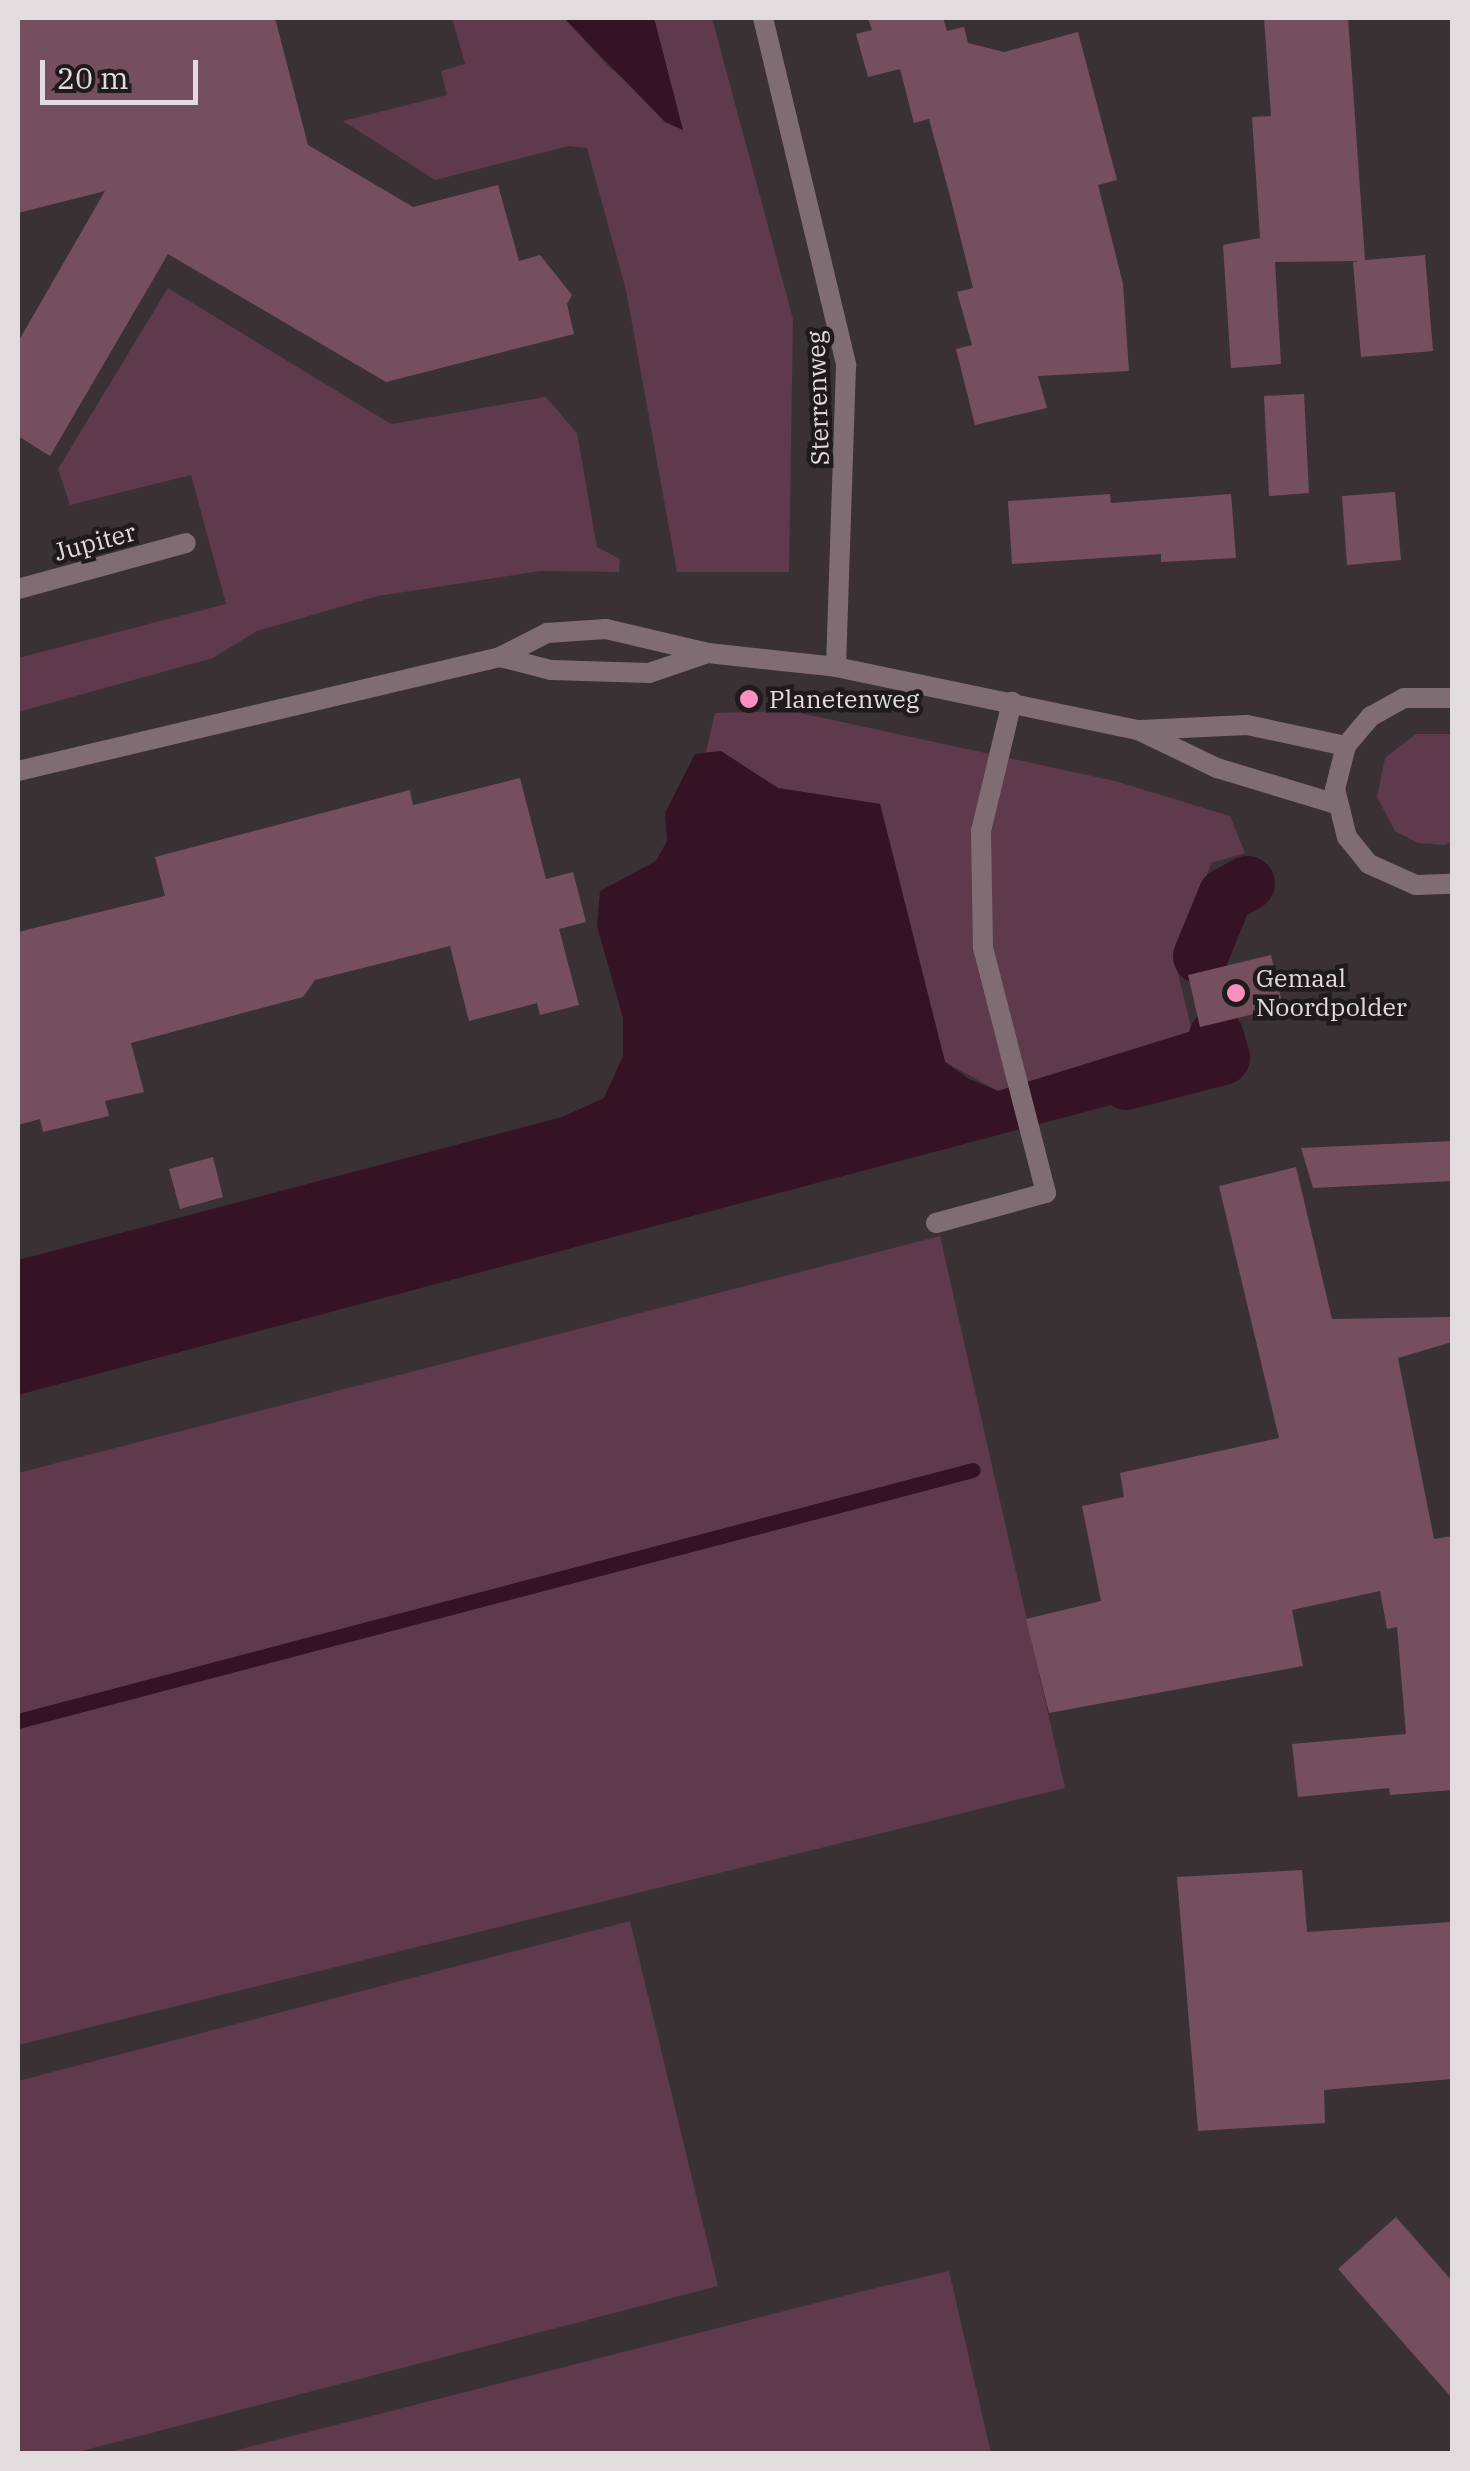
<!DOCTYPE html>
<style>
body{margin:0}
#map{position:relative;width:1470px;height:2471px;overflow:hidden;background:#3a3135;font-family:"IBM Plex Serif",serif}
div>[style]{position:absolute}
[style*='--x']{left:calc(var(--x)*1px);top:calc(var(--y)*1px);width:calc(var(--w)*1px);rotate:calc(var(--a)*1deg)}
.green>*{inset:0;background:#5f3a4a}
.water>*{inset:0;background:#351323}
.stream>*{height:15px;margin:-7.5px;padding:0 7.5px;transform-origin:7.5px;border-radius:7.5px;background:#351323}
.canal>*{height:55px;margin:-27.5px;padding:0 27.5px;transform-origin:27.5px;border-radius:27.5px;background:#351323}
.building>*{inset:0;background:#764f5f}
.service>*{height:20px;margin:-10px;padding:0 10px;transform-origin:10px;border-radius:10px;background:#806d74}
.tertiary>*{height:20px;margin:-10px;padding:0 10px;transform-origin:10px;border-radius:10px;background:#806d74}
.dots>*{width:28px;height:28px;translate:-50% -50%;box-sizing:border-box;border:5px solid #1f1a1c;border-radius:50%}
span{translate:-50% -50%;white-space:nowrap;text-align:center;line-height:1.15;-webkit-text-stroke:9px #1f1a1c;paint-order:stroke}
.street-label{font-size:25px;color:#e2dcde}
.poi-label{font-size:25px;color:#e2dcde}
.left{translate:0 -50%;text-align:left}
.frame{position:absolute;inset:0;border:20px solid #e2dcde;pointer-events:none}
.scale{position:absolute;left:40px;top:60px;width:158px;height:45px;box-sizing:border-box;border:5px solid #e2dcde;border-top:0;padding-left:12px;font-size:30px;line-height:35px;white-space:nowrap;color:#e2dcde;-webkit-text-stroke:8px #1f1a1c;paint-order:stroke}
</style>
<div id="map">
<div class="green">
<div style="clip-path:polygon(452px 18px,564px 18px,608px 66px,682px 129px,654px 18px,712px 18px,793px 319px,789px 572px,677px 572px,626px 290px,587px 148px,569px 146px,435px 180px,343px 121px,447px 95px,441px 71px,465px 64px)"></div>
<div style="clip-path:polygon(168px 288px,391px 424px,546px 397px,577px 433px,597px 547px,620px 559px,619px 572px,540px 571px,378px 596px,257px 631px,213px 658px,18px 712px,18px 658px,226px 604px,191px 475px,70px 505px,58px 469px)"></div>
<div style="clip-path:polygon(791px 711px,1115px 781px,1230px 816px,1245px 853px,1211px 863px,1176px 965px,1192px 1031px,998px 1091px,945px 1062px,880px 804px,778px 788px,721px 752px,706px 752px,715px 713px)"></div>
<div style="clip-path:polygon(1416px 734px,1452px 734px,1452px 842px,1445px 845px,1418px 843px,1395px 831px,1377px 797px,1385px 758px)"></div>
<div style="clip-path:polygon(940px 1236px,1065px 1788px,18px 2045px,18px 1473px)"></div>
<div style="clip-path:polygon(630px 1921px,718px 2286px,74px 2453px,18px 2453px,18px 2081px)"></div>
<div style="clip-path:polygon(949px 2271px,991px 2453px,225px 2453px,863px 2291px)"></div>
</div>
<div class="water">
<div style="clip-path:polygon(564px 18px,654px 18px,683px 130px,665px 122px)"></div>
<div style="clip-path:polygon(721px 751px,778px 788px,880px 804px,945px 1062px,969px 1079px,998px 1091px,1192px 1031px,1205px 1080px,18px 1395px,18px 1260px,562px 1117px,604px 1098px,623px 1056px,623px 1018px,597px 926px,600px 891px,656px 861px,667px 841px,665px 813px,695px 754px)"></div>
</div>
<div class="stream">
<div style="--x:18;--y:1721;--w:987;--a:-14.73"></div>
</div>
<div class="canal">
<div style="--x:1200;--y:956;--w:66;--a:-67.7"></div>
<div style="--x:1225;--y:895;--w:25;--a:-29"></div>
<div style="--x:1126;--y:1082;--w:99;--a:-14.6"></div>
<div style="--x:1222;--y:1057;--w:22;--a:-106"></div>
</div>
<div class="building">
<div style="clip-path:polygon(18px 18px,275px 18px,308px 145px,413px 207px,498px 185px,519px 261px,540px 255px,572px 295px,567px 304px,574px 334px,386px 382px,168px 254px,50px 456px,18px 436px,18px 342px,105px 191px,18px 213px)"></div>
<div style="clip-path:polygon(868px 18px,943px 18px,947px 31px,964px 27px,968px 43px,1004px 52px,1078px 32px,1117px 180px,1098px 185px,1123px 284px,1129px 371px,1038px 376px,1047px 408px,975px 425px,956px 349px,972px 345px,957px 292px,973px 288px,950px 196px,929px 119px,914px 123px,900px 69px,868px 77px,856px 34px,872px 30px)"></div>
<div style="clip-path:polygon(1264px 18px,1348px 18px,1365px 260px,1425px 255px,1433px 351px,1361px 357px,1353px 262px,1359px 261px,1275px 262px,1281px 364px,1231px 368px,1223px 245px,1260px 238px,1252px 117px,1271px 116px)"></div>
<div style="clip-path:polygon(1304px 394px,1309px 493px,1269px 496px,1264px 396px)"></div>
<div style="clip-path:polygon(1395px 492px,1401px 560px,1347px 565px,1342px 496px)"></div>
<div style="clip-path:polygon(1110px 494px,1111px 503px,1231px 494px,1236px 558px,1161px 562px,1161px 554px,1012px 564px,1008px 501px)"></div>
<div style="clip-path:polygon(520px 778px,546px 879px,573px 872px,586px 922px,559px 929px,579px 1005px,540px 1015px,537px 1003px,469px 1021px,450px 946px,315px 980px,303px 997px,131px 1043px,144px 1092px,105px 1101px,109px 1116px,43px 1132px,40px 1119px,18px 1125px,18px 932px,165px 896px,155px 857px,410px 790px,413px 805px)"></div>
<div style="clip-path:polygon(1271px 955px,1283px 1007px,1200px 1027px,1188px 975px)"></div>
<div style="clip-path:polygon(1452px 1141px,1452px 1181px,1373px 1185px,1313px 1188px,1301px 1148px)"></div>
<div style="clip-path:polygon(213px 1157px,223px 1197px,180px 1209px,169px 1169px)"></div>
<div style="clip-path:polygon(1296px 1167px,1332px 1319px,1452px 1317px,1452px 1342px,1398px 1358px,1434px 1539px,1452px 1536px,1452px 1790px,1390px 1795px,1389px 1788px,1298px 1797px,1292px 1744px,1406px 1734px,1397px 1627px,1387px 1629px,1380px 1591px,1292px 1610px,1303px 1666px,1049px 1713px,1026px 1619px,1101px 1601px,1082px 1506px,1124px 1497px,1120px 1473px,1279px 1438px,1219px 1186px)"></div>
<div style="clip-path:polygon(1302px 1870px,1307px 1932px,1452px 1922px,1452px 2079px,1324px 2090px,1325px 2123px,1198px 2131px,1177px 1877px)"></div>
<div style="clip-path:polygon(1396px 2217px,1452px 2281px,1452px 2398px,1338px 2269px)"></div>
</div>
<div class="service">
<div style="--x:18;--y:589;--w:174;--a:-15.3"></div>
<div style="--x:936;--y:1223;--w:114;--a:-15.3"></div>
<div style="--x:1046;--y:1193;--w:254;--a:-104.4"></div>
<div style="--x:983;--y:947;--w:116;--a:-91"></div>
<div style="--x:981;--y:831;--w:133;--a:-76.5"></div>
</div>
<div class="tertiary">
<div style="--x:763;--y:18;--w:357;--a:76.5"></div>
<div style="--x:846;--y:365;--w:302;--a:91.9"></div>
<div style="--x:500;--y:657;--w:53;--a:14.3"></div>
<div style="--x:551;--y:670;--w:98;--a:1.8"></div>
<div style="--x:649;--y:673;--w:62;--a:-18.7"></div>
<div style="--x:1452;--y:698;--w:48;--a:180"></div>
<div style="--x:1404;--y:698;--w:38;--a:151"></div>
<div style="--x:1371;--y:716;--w:39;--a:130"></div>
<div style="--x:1346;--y:746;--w:44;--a:104.3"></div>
<div style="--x:1335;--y:789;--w:49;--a:76"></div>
<div style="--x:1347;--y:837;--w:35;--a:51"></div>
<div style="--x:1369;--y:864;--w:51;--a:24.1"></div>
<div style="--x:1416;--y:885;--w:36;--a:-2"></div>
<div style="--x:1140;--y:730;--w:107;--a:-2.7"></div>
<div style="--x:1247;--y:725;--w:101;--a:12"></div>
<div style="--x:18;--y:771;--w:495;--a:-13.3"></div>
<div style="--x:500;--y:657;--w:53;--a:-27.1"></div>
<div style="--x:547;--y:633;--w:59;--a:-3.9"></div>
<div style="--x:606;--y:629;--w:105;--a:13.2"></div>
<div style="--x:708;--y:653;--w:129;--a:6.2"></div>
<div style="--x:836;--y:667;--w:309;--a:11.8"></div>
<div style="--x:1138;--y:730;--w:88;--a:25.7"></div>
<div style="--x:1217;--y:768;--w:124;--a:16.8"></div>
</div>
<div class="dots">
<div style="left:749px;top:699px;background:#fd8ec0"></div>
<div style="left:1236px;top:993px;background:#fd8ec0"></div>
</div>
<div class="street-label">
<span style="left:818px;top:398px;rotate:-92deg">Sterrenweg</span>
<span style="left:95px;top:542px;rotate:-15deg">Jupiter</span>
</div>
<div class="poi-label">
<span class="left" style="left:769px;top:699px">Planetenweg</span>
<span class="left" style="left:1256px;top:993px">Gemaal<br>Noordpolder</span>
</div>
<div class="frame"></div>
<div class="scale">20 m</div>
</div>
